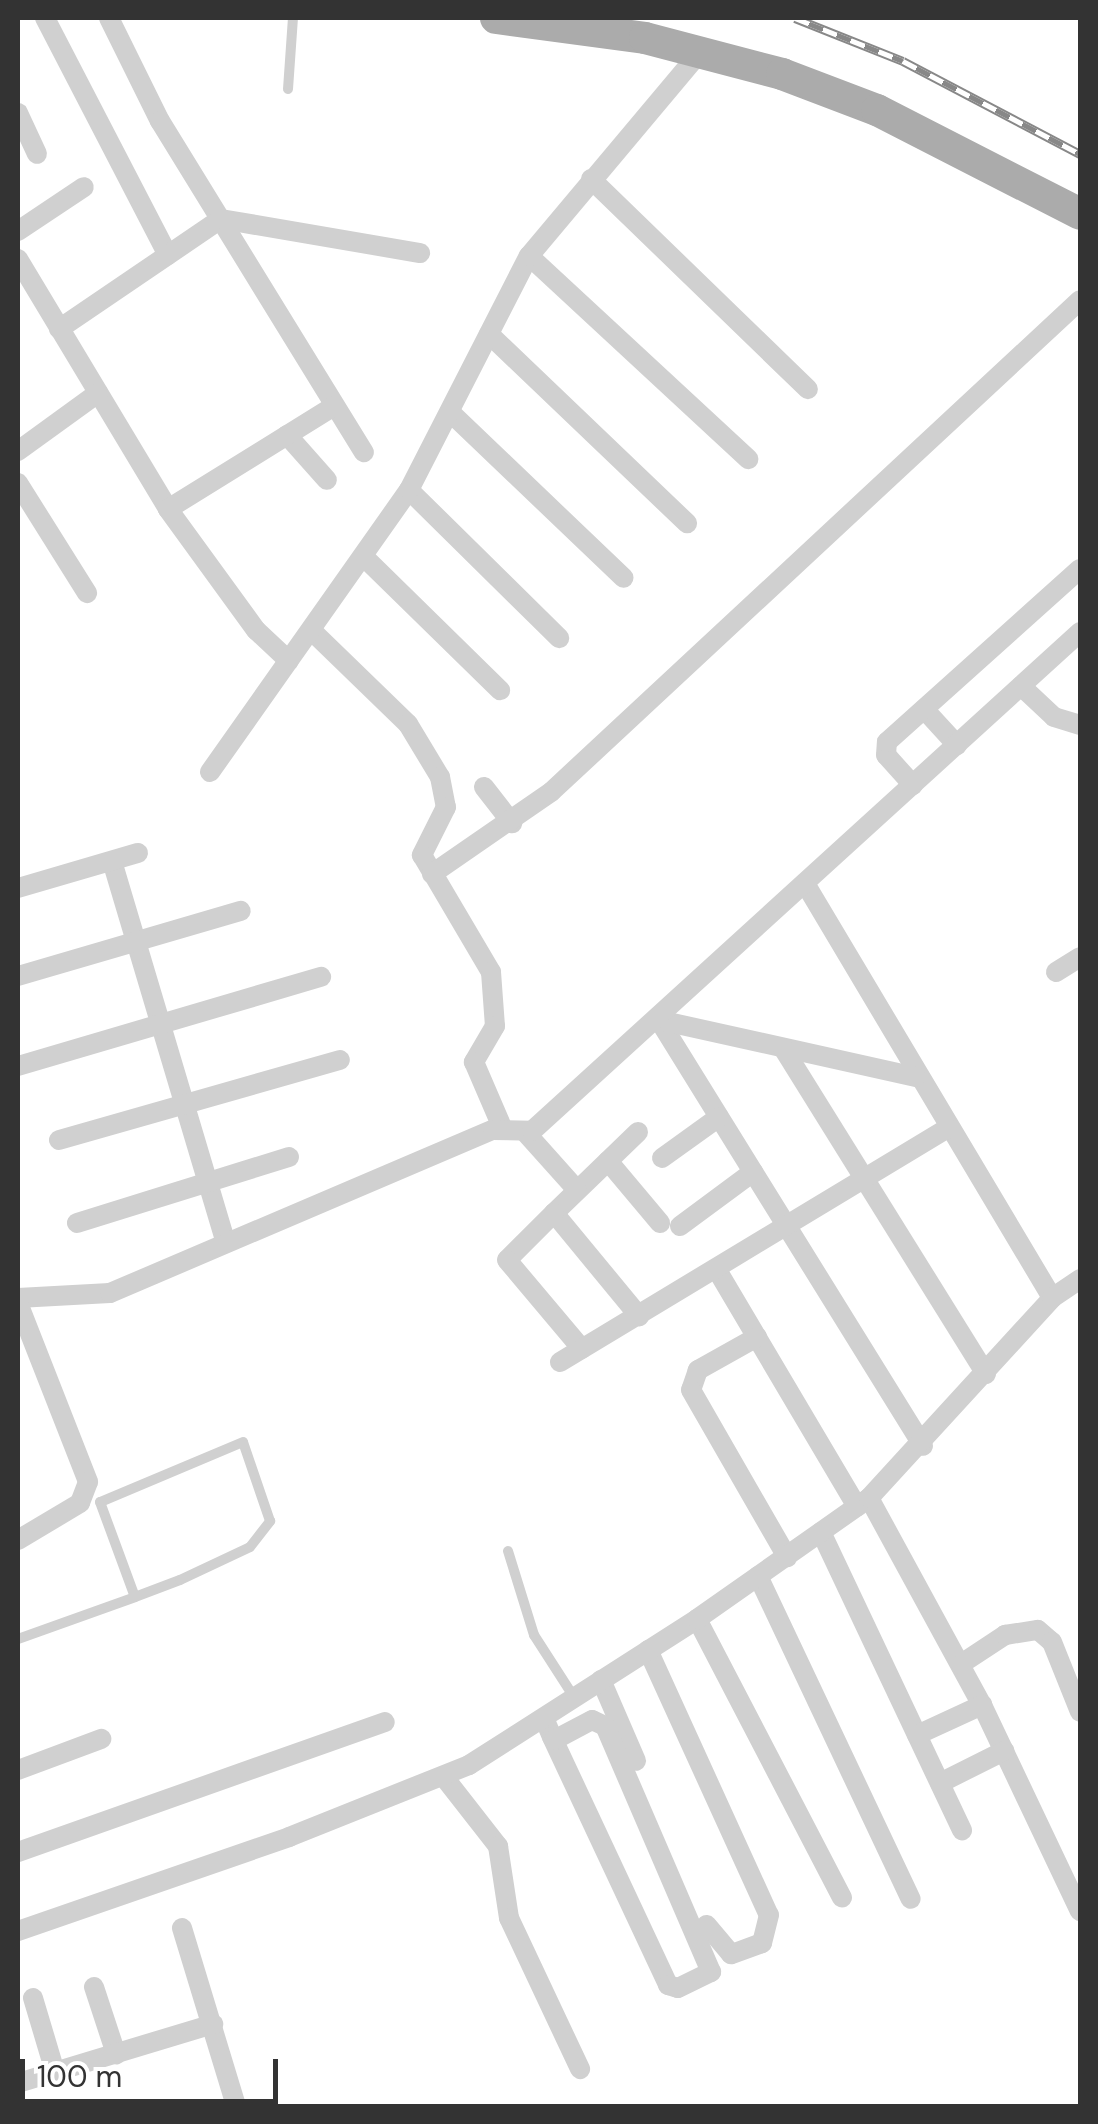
<!DOCTYPE html>
<style>
body{margin:0}
#map{position:relative;width:1098px;height:2124px;overflow:hidden;background:#fff;font-family:"DM Sans",sans-serif}
div>[style]{position:absolute}
[style*='--x']{left:calc(var(--x)*1px);top:calc(var(--y)*1px);width:calc(var(--w)*1px);rotate:calc(var(--a)*1deg)}
.lane>*{height:10px;margin:-5px;padding:0 5px;transform-origin:5px;border-radius:5px;background:#d0d0d0}
.street>*{height:20px;margin:-10px;padding:0 10px;transform-origin:10px;border-radius:10px;background:#d0d0d0}
.primary>*{height:32px;margin:-16px;padding:0 16px;transform-origin:16px;border-radius:16px;background:#ababab}
.rail>*{height:9px;margin-top:-4.5px;transform-origin:0;background:repeating-linear-gradient(90deg,#fff 0 15px,#888 0 30px);box-sizing:border-box;border-block:2px solid #888}
span{translate:-50% -50%;white-space:nowrap;text-align:center;line-height:1.15;-webkit-text-stroke:10px #fff;paint-order:stroke}
.frame{position:absolute;inset:0;border:20px solid #333;pointer-events:none}
.scale{position:absolute;left:20px;top:2059px;width:258px;height:45px;box-sizing:border-box;border:5px solid #333;border-top:0;padding-left:12px;font-size:30px;line-height:35px;white-space:nowrap;color:#333;-webkit-text-stroke:8px #fff;paint-order:stroke}
</style>
<div id="map">
<div class="lane">
<div style="--x:288;--y:89;--w:71;--a:-86"></div>
<div style="--x:508;--y:1551;--w:88;--a:72.8"></div>
<div style="--x:534;--y:1635;--w:74;--a:57.2"></div>
<div style="--x:18;--y:1639;--w:124;--a:-19.7"></div>
<div style="--x:135;--y:1597;--w:48;--a:-20.7"></div>
<div style="--x:180;--y:1580;--w:77;--a:-25.2"></div>
<div style="--x:250;--y:1547;--w:33;--a:-52"></div>
<div style="--x:270;--y:1521;--w:83;--a:-108.9"></div>
<div style="--x:243;--y:1442;--w:155;--a:157.2"></div>
<div style="--x:100;--y:1502;--w:101;--a:69.8"></div>
</div>
<div class="street">
<div style="--x:45;--y:18;--w:267;--a:62.6"></div>
<div style="--x:109;--y:18;--w:115;--a:63.7"></div>
<div style="--x:160;--y:121;--w:389;--a:58.4"></div>
<div style="--x:18;--y:113;--w:45;--a:65.1"></div>
<div style="--x:591;--y:179;--w:302;--a:44.1"></div>
<div style="--x:18;--y:231;--w:79;--a:-33.7"></div>
<div style="--x:529;--y:256;--w:299;--a:42.8"></div>
<div style="--x:18;--y:259;--w:292;--a:59"></div>
<div style="--x:168;--y:509;--w:150;--a:54"></div>
<div style="--x:256;--y:630;--w:45;--a:43.2"></div>
<div style="--x:59;--y:329;--w:196;--a:-34.2"></div>
<div style="--x:221;--y:219;--w:202;--a:9.7"></div>
<div style="--x:489;--y:334;--w:274;--a:43.7"></div>
<div style="--x:450;--y:412;--w:240;--a:43.7"></div>
<div style="--x:287;--y:435;--w:60;--a:48.4"></div>
<div style="--x:18;--y:451;--w:99;--a:-35.9"></div>
<div style="--x:18;--y:483;--w:130;--a:57.9"></div>
<div style="--x:409;--y:490;--w:211;--a:44.6"></div>
<div style="--x:168;--y:509;--w:195;--a:-31.8"></div>
<div style="--x:363;--y:556;--w:192;--a:44.4"></div>
<div style="--x:311;--y:630;--w:135;--a:44.1"></div>
<div style="--x:408;--y:724;--w:62;--a:58.9"></div>
<div style="--x:440;--y:777;--w:31;--a:79"></div>
<div style="--x:446;--y:807;--w:54;--a:116.6"></div>
<div style="--x:422;--y:855;--w:136;--a:59.5"></div>
<div style="--x:491;--y:972;--w:54;--a:85.8"></div>
<div style="--x:495;--y:1026;--w:42;--a:120.3"></div>
<div style="--x:474;--y:1062;--w:71;--a:66.7"></div>
<div style="--x:1021;--y:686;--w:45;--a:43.2"></div>
<div style="--x:1054;--y:717;--w:27;--a:17"></div>
<div style="--x:924;--y:709;--w:49;--a:47.5"></div>
<div style="--x:210;--y:772;--w:345;--a:-54.8"></div>
<div style="--x:409;--y:490;--w:263;--a:-62.9"></div>
<div style="--x:529;--y:256;--w:269;--a:-50"></div>
<div style="--x:913;--y:785;--w:40;--a:-132"></div>
<div style="--x:886;--y:755;--w:13;--a:-86"></div>
<div style="--x:887;--y:742;--w:259;--a:-41.9"></div>
<div style="--x:484;--y:787;--w:46;--a:52.1"></div>
<div style="--x:112;--y:861;--w:396;--a:73.4"></div>
<div style="--x:432;--y:874;--w:145;--a:-34.6"></div>
<div style="--x:551;--y:792;--w:722;--a:-42.92"></div>
<div style="--x:806;--y:885;--w:481;--a:59.2"></div>
<div style="--x:18;--y:888;--w:125;--a:-16.3"></div>
<div style="--x:1056;--y:972;--w:28;--a:-32"></div>
<div style="--x:18;--y:976;--w:232;--a:-16.3"></div>
<div style="--x:659;--y:1020;--w:501;--a:58.21"></div>
<div style="--x:659;--y:1020;--w:263;--a:12.5"></div>
<div style="--x:783;--y:1048;--w:384;--a:58.1"></div>
<div style="--x:18;--y:1066;--w:316;--a:-16.4"></div>
<div style="--x:638;--y:1132;--w:117;--a:136"></div>
<div style="--x:554;--y:1213;--w:134;--a:50.5"></div>
<div style="--x:526;--y:1133;--w:76;--a:48.2"></div>
<div style="--x:59;--y:1140;--w:292;--a:-15.9"></div>
<div style="--x:662;--y:1158;--w:70;--a:-35.7"></div>
<div style="--x:608;--y:1161;--w:81;--a:50"></div>
<div style="--x:554;--y:1213;--w:66;--a:135"></div>
<div style="--x:507;--y:1260;--w:116;--a:49.9"></div>
<div style="--x:77;--y:1223;--w:222;--a:-17.3"></div>
<div style="--x:680;--y:1226;--w:91;--a:-36.5"></div>
<div style="--x:717;--y:1270;--w:275;--a:59.4"></div>
<div style="--x:18;--y:1298;--w:92;--a:-3.1"></div>
<div style="--x:110;--y:1293;--w:416;--a:-23.1"></div>
<div style="--x:493;--y:1130;--w:39;--a:1"></div>
<div style="--x:532;--y:1131;--w:741;--a:-42.32"></div>
<div style="--x:18;--y:1303;--w:192;--a:68.6"></div>
<div style="--x:88;--y:1482;--w:22;--a:111"></div>
<div style="--x:80;--y:1503;--w:72;--a:149.2"></div>
<div style="--x:757;--y:1337;--w:68;--a:150.8"></div>
<div style="--x:698;--y:1370;--w:21;--a:109"></div>
<div style="--x:691;--y:1390;--w:193;--a:60.1"></div>
<div style="--x:560;--y:1362;--w:452;--a:-31.1"></div>
<div style="--x:869;--y:1498;--w:236;--a:61.4"></div>
<div style="--x:982;--y:1705;--w:228;--a:64.6"></div>
<div style="--x:821;--y:1532;--w:330;--a:64.7"></div>
<div style="--x:758;--y:1576;--w:357;--a:64.7"></div>
<div style="--x:697;--y:1619;--w:314;--a:62.5"></div>
<div style="--x:648;--y:1650;--w:291;--a:65.5"></div>
<div style="--x:769;--y:1915;--w:29;--a:104"></div>
<div style="--x:762;--y:1943;--w:33;--a:160"></div>
<div style="--x:731;--y:1954;--w:38;--a:-130"></div>
<div style="--x:961;--y:1664;--w:53;--a:-33.4"></div>
<div style="--x:1005;--y:1635;--w:33;--a:-9"></div>
<div style="--x:1038;--y:1630;--w:18;--a:41"></div>
<div style="--x:1052;--y:1642;--w:75;--a:68.2"></div>
<div style="--x:601;--y:1680;--w:88;--a:66.6"></div>
<div style="--x:544;--y:1718;--w:21;--a:67"></div>
<div style="--x:552;--y:1737;--w:274;--a:64.9"></div>
<div style="--x:668;--y:1985;--w:10;--a:17"></div>
<div style="--x:678;--y:1988;--w:37;--a:-26"></div>
<div style="--x:711;--y:1972;--w:268;--a:-113.3"></div>
<div style="--x:605;--y:1726;--w:14;--a:-155"></div>
<div style="--x:592;--y:1720;--w:43;--a:152.2"></div>
<div style="--x:917;--y:1735;--w:72;--a:-24.8"></div>
<div style="--x:18;--y:1770;--w:89;--a:-20.5"></div>
<div style="--x:444;--y:1777;--w:88;--a:52"></div>
<div style="--x:498;--y:1846;--w:73;--a:81.3"></div>
<div style="--x:509;--y:1918;--w:167;--a:64.8"></div>
<div style="--x:940;--y:1783;--w:72;--a:-26.6"></div>
<div style="--x:18;--y:1852;--w:389;--a:-19.5"></div>
<div style="--x:182;--y:1928;--w:186;--a:73.1"></div>
<div style="--x:18;--y:1931;--w:287;--a:-19.1"></div>
<div style="--x:289;--y:1837;--w:194;--a:-21.8"></div>
<div style="--x:469;--y:1765;--w:271;--a:-32.6"></div>
<div style="--x:697;--y:1619;--w:210;--a:-35.1"></div>
<div style="--x:869;--y:1498;--w:271;--a:-47.5"></div>
<div style="--x:1052;--y:1298;--w:34;--a:-34"></div>
<div style="--x:94;--y:1987;--w:71;--a:71.8"></div>
<div style="--x:33;--y:1998;--w:77;--a:73.4"></div>
<div style="--x:18;--y:2083;--w:204;--a:-16.8"></div>
</div>
<div class="primary">
<div style="--x:496;--y:18;--w:150;--a:7.6"></div>
<div style="--x:645;--y:38;--w:142;--a:14.7"></div>
<div style="--x:782;--y:74;--w:102;--a:20.8"></div>
<div style="--x:877;--y:110;--w:228;--a:27.1"></div>
</div>
<div class="rail">
<div style="--x:795;--y:18;--w:116;--a:21.7"></div>
<div style="--x:903;--y:61;--w:200;--a:27.7"></div>
</div>
<div class="frame"></div>
<div class="scale">100 m</div>
</div>
